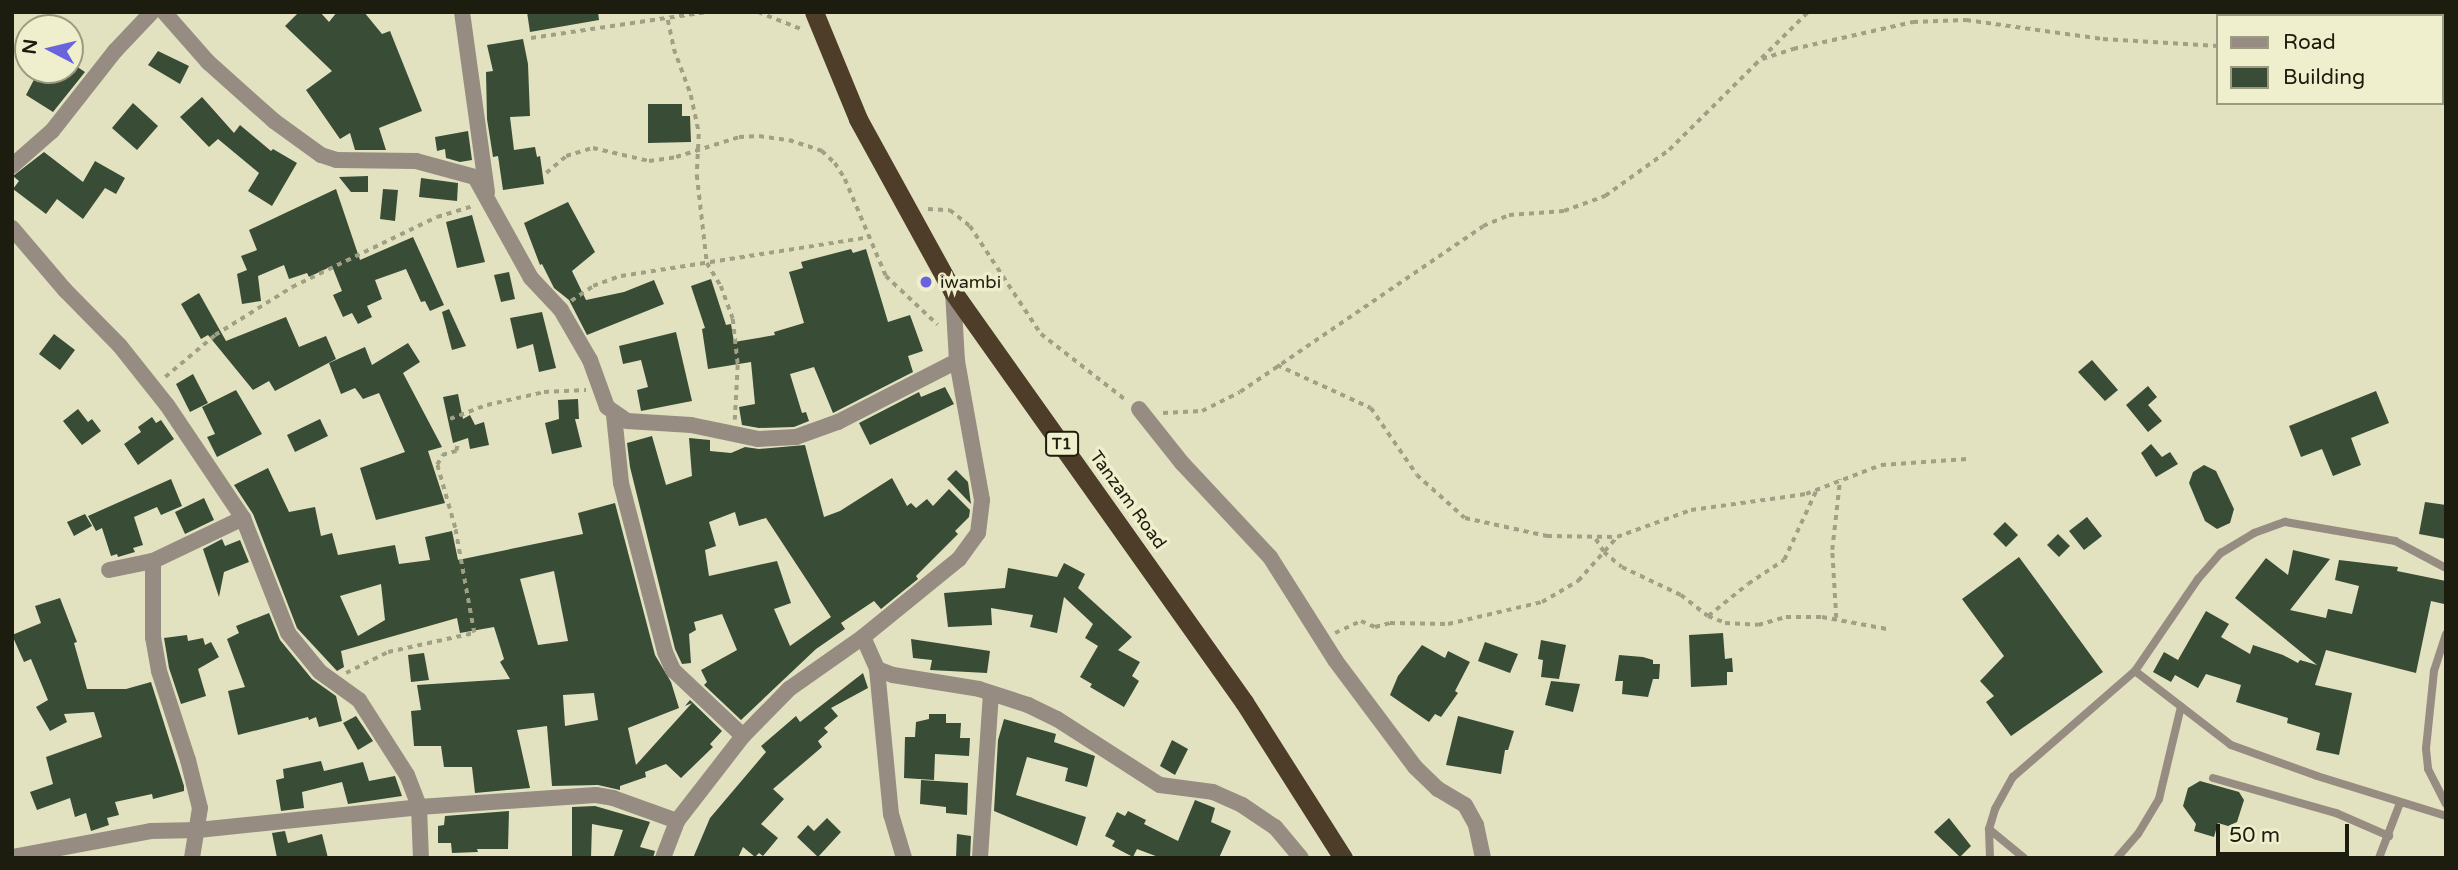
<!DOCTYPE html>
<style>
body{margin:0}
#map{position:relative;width:2458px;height:870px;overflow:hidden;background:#e2e2c0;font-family:"Varela Round",sans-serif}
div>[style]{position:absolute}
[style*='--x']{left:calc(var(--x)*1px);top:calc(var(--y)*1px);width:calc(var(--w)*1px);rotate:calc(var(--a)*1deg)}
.building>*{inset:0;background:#384c36}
.path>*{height:3.5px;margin-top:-1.75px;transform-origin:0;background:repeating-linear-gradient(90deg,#a0a085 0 5px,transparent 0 10px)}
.service>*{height:8px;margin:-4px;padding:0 4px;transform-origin:4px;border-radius:4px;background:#968c81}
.minor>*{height:16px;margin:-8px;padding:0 8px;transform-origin:8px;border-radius:8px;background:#968c81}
.trunk>*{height:19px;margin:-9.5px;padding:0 9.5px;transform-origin:9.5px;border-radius:9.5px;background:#4e3d28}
.dots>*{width:19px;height:19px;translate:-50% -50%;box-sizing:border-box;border:4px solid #f0efcd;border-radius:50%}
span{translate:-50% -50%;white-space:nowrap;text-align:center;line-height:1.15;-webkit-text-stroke:7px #f0efcd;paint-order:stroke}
.shield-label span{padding:2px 5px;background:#f0efcd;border:2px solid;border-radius:5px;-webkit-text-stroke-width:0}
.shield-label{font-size:16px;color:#1c1c0f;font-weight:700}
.poi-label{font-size:18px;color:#1c1c0f}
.left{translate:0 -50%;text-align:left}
.street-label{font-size:18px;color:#1c1c0f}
.frame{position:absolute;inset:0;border:14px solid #1c1c0f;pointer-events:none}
.legend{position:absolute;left:2216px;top:14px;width:228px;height:91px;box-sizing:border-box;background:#f0efcd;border:2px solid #9b9b81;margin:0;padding:9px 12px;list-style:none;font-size:21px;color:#1c1c0f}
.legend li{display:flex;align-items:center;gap:14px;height:35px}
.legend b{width:35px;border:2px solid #9b9b81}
.north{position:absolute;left:14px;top:14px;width:70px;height:70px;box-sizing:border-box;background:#f0efcd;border:2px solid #9b9b81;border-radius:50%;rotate:277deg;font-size:19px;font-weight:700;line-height:28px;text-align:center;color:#1c1c0f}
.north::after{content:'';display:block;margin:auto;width:24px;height:32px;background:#6963dd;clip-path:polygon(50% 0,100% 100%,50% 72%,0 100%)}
.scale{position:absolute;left:2216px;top:824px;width:133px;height:32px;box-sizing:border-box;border:4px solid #1c1c0f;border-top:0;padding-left:9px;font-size:21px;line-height:24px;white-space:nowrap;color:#1c1c0f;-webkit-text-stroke:5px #f0efcd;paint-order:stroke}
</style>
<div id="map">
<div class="building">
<div style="clip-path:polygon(299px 12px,320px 12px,329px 22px,337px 12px,364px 12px,382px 34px,390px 31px,422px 111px,379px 128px,386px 150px,355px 150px,350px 133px,340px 139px,306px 90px,332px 71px,285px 26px)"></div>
<div style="clip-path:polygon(527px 12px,598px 12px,599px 20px,530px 32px)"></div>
<div style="clip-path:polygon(523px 39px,528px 64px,530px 116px,510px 117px,514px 150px,535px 147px,537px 157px,540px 156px,544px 184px,503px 190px,498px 156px,493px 157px,487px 119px,486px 72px,493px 71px,487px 45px)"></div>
<div style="clip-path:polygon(158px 51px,189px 66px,180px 84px,148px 65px)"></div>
<div style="clip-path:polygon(70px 62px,85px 72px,53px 112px,26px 95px,39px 70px,70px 70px)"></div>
<div style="clip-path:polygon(202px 97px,234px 133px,240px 125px,271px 151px,273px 149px,297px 163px,272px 206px,248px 191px,259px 173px,218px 139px,209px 147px,180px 117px)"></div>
<div style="clip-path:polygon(133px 103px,158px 126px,137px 150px,112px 128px)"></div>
<div style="clip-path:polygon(648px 104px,682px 104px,682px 116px,690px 116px,691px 142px,648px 143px)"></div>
<div style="clip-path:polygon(468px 131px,472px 160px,460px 162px,446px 158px,445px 149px,437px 151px,435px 137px)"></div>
<div style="clip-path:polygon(44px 152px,83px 182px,95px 161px,125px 178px,116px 194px,105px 188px,83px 219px,57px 199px,46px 214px,13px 189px,19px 181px,13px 176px)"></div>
<div style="clip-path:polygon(368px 176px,368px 192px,351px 192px,339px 177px)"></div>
<div style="clip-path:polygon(421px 178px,458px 183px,457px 201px,419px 197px)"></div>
<div style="clip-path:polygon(336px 189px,360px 260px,413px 237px,444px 305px,430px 311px,425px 301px,421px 302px,406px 269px,375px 280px,382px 299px,367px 306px,372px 317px,358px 324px,352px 313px,343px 317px,333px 295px,342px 291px,332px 266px,309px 277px,307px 273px,289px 279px,284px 265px,258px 276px,261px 301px,242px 304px,237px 274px,247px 270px,241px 256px,257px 250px,249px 230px)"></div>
<div style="clip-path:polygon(383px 189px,398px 190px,395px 221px,380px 219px)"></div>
<div style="clip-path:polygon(568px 202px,595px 252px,572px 271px,586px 300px,624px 292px,654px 280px,664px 304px,587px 335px,569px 300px,554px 288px,542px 264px,540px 265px,524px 223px)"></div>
<div style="clip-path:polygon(472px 215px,485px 262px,457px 268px,446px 222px)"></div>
<div style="clip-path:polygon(851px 249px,853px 253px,866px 249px,888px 322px,910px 315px,923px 351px,908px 356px,913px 372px,833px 413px,814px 367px,790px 374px,802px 413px,806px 412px,809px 421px,794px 427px,759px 428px,742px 425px,739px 407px,755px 404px,751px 362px,708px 369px,702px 329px,705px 328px,691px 286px,711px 279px,726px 325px,731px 324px,734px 342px,775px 335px,774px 332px,804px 323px,789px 272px,803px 268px,801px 262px)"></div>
<div style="clip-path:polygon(509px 272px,515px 299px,501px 302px,494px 275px)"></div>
<div style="clip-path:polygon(199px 293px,226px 341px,286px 317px,299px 347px,326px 336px,336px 359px,275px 391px,269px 381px,253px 390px,208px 335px,201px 339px,181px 304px)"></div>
<div style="clip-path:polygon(449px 309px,466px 346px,452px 350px,442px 312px)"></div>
<div style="clip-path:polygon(542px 312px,556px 368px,539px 372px,533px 344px,517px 349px,510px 318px)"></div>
<div style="clip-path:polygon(676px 332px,692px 401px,641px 411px,637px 390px,648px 387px,641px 360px,623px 364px,619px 346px)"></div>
<div style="clip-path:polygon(54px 334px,75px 350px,60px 370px,39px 354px)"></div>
<div style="clip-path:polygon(408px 343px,420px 362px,403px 373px,442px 447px,428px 451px,445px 503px,376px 520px,360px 468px,405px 452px,379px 393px,363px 399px,355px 388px,341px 394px,329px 363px,365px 347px,372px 365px)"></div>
<div style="clip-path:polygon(2092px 360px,2118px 390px,2105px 401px,2078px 372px)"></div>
<div style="clip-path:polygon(193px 374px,208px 403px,190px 412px,176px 384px)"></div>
<div style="clip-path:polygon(2148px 386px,2157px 397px,2148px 405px,2162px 421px,2148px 432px,2126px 405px)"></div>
<div style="clip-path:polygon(945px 387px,954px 404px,870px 445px,859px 423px,919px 392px,921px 397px)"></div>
<div style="clip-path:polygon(236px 390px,262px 434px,217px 457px,207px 437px,215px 434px,202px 407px)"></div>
<div style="clip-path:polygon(2376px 391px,2389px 423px,2351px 438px,2361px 465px,2333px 476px,2322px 449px,2301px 457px,2289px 426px)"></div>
<div style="clip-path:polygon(458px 394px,463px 419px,470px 415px,475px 425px,484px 422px,489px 445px,470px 449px,468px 438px,453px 443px,443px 397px)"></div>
<div style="clip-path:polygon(578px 399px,579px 419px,575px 419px,582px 447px,552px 454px,545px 423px,559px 419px,558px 400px)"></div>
<div style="clip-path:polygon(78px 409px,88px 422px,92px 419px,101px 431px,82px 445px,63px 421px)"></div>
<div style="clip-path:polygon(152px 417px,156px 423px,161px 420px,174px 439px,138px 465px,124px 444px,141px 432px,138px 427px)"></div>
<div style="clip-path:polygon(320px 419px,328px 436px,295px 452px,287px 435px)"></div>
<div style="clip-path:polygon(evenodd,652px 436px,666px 485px,692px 476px,689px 438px,710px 440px,710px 451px,731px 453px,745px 447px,759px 449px,805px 445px,824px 517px,840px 511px,892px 478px,907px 506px,911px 503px,916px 508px,927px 499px,933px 506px,949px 489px,970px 510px,969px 517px,955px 531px,958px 534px,916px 576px,918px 579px,881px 609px,874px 601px,841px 623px,845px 629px,816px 649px,741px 720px,704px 685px,707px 682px,701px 670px,737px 650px,722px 614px,694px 622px,696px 630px,689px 634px,691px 663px,682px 664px,675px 649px,630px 467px,627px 443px,652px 436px,735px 512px,739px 526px,766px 518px,831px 617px,790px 646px,774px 609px,791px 603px,777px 561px,709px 576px,705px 550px,716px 546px,709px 522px,735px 512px)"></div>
<div style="clip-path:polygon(2151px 444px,2162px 457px,2170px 452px,2178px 464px,2156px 477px,2141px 453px)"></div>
<div style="clip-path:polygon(2204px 465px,2216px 471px,2234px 509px,2230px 523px,2217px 529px,2205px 521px,2189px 483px,2193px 472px)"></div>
<div style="clip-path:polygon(evenodd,268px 468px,289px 512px,315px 507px,321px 536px,332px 533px,338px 555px,395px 545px,399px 564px,430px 560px,425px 537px,452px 531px,458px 560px,583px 534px,578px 513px,615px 503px,655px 655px,671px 682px,679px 708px,628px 728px,636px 765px,692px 703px,685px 706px,690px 700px,722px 731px,710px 744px,713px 747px,681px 778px,666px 764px,645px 772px,646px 777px,620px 786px,620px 790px,598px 785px,552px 786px,547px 726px,517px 730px,530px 788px,475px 793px,472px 767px,444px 767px,441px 746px,414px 746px,411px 711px,421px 710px,417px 685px,510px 679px,500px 662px,504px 659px,494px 627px,460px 633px,457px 618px,341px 651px,344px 667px,337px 671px,297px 628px,253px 514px,234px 485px,268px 468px,554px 571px,568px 641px,538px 645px,520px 579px,554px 571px,268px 468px,381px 584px,385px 620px,358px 636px,340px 596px,381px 584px,268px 468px,594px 693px,598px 720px,565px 726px,563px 695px,594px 693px)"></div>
<div style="clip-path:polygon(956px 470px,968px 482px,971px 504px,947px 479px)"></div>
<div style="clip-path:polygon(171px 479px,182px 506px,161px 515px,157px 507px,134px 517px,143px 545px,133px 548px,135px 552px,118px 557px,117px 554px,111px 556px,102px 528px,96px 531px,88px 516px)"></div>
<div style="clip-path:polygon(204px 498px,214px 520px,185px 534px,175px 512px)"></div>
<div style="clip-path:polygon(2425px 502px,2446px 505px,2446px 539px,2419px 534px)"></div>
<div style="clip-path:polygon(85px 514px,92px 526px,74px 536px,67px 522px)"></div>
<div style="clip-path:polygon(2087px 517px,2102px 536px,2084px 550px,2069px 531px)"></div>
<div style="clip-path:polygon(2005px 522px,2018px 535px,2006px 547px,1993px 534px)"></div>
<div style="clip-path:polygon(2058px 534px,2070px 546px,2059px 557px,2047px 545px)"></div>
<div style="clip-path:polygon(222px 539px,225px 546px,240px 540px,249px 562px,224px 572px,219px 597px,203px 549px)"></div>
<div style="clip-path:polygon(2293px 550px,2330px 559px,2290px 610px,2326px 618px,2328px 609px,2352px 614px,2359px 586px,2335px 580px,2339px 560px,2398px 567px,2397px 571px,2446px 581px,2444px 604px,2431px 601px,2416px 673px,2326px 650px,2315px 685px,2352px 693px,2339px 755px,2316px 750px,2320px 733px,2287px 723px,2288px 718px,2236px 702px,2241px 685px,2206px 674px,2198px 688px,2175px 675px,2171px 682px,2153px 672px,2164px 652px,2178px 660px,2206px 611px,2229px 624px,2221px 637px,2250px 654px,2253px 645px,2283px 655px,2298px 663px,2300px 660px,2317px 665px,2235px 598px,2266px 558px,2288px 575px)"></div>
<div style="clip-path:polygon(2019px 557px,2103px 672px,2011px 736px,1986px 702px,1994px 696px,1980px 681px,2004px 656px,1962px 599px)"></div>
<div style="clip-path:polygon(1064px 563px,1085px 574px,1078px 588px,1132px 637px,1118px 650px,1140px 662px,1132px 676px,1139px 681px,1124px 707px,1090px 687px,1092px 684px,1080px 677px,1098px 646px,1085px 638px,1093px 624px,1064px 597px,1057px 633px,1030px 627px,1033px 615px,991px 608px,992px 625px,948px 627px,944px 593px,1005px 588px,1008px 568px,1057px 577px)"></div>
<div style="clip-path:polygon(60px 598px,77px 642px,74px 643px,87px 689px,126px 689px,151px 682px,184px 786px,184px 791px,153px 799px,152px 794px,115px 802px,119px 815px,107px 818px,109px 825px,91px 831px,86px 813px,75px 817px,70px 798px,37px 810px,30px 792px,53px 784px,46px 757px,102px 737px,94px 712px,64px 714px,67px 722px,50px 731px,36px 707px,48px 700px,31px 659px,24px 662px,12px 635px,41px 623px,35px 606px)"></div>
<div style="clip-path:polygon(269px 613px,280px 640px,312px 679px,336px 696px,342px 721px,319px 727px,316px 717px,309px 720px,308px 717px,238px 735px,228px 691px,245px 687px,227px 639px,239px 633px,236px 626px)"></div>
<div style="clip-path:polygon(1723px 633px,1725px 659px,1732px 658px,1733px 672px,1727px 672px,1727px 685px,1691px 687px,1689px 635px)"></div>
<div style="clip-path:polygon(187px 635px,188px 641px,203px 638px,205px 645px,211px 642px,219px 657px,198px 669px,206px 696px,181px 704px,169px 668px,164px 638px)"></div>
<div style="clip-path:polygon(911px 639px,990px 651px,987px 673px,930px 670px,932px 660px,913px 658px)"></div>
<div style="clip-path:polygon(1541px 640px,1566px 645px,1559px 679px,1541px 677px,1543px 660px,1538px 659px)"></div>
<div style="clip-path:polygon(1485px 642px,1518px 654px,1510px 673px,1478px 661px)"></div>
<div style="clip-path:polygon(1422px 645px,1445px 658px,1448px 651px,1470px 662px,1455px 691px,1458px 693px,1441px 717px,1435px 714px,1429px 722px,1390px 695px,1398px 676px)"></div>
<div style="clip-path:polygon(424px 653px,429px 680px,411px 682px,408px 655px)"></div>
<div style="clip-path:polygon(1619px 655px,1643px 657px,1653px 660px,1653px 664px,1660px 664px,1659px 679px,1653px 679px,1648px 697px,1622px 694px,1623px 681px,1615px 681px)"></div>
<div style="clip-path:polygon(863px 673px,868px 688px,831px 708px,838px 716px,824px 728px,828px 732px,818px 741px,822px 747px,773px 789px,784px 799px,761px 824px,778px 838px,763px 856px,759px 853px,755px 857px,743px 847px,738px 858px,693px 858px,710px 818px,766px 752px,761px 746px,796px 716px,800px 722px)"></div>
<div style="clip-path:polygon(1551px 681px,1580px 684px,1573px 712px,1545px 705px)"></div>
<div style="clip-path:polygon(929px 714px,946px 714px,946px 723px,961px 723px,960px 738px,970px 738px,969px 756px,935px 754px,934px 780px,904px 778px,905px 737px,915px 737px,916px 722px,929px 719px)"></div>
<div style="clip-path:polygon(356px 716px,373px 741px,358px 750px,343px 723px)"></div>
<div style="clip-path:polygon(1458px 716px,1514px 731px,1508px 750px,1505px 750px,1501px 774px,1446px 765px)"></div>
<div style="clip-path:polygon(1004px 719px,1056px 734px,1054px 742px,1095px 756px,1087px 787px,1065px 781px,1068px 768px,1027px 757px,1016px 795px,1086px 817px,1077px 846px,994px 811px,998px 740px)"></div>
<div style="clip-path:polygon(1172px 740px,1188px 749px,1175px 775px,1160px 766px)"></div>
<div style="clip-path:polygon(321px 761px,324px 771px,363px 762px,369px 781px,395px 776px,402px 796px,348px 804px,342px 782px,302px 792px,304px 808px,281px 811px,276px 780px,284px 778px,283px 769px)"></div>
<div style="clip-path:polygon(921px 780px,968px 783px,967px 815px,946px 813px,946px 807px,920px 804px)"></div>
<div style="clip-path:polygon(2200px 781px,2239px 792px,2244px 800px,2237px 822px,2228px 826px,2218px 823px,2214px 837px,2194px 831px,2196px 824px,2183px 806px,2188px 788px)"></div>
<div style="clip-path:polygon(1195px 800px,1215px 808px,1211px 822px,1231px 831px,1219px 858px,1161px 858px,1137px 849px,1133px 857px,1112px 846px,1115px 841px,1105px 836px,1117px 812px,1125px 816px,1128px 811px,1146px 820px,1144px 824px,1178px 841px)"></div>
<div style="clip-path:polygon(595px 806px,650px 822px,640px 847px,655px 851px,653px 858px,613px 858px,623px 830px,592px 824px,591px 858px,572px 858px,572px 807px)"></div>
<div style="clip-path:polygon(509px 811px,508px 849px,477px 849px,478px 852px,452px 853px,451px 843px,438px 843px,438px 826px,444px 825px,445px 816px)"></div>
<div style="clip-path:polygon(827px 818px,841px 832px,818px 857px,797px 837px,808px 825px,814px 831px)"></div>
<div style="clip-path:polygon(1949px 818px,1971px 846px,1960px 857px,1934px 832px)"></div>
<div style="clip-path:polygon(285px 831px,288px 843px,322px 834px,328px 858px,277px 858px,272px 833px)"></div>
<div style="clip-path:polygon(957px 834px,971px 836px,970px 858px,956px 858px)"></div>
</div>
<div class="path">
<div style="--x:758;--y:12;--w:46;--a:21.6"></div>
<div style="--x:2297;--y:16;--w:6;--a:-39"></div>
<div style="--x:668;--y:20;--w:30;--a:78"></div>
<div style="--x:674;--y:49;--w:49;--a:69.7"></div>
<div style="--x:691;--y:95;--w:40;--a:78"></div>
<div style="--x:699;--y:134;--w:41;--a:92.8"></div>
<div style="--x:697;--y:175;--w:89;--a:83.5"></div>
<div style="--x:707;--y:263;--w:27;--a:59"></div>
<div style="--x:721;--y:286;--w:35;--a:70"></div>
<div style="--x:733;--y:319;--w:46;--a:83.8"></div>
<div style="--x:738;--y:365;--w:55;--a:93.1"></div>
<div style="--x:531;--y:38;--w:178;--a:-8.4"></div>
<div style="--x:1762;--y:59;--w:33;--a:-18"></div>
<div style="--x:1793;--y:49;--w:123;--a:-12.7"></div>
<div style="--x:1913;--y:22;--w:53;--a:-2.2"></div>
<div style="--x:1966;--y:20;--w:138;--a:7.9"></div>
<div style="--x:2103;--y:39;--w:115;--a:3.5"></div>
<div style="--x:546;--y:173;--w:26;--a:-40"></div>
<div style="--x:566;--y:156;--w:28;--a:-17"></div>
<div style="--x:593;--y:148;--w:57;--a:13.1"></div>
<div style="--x:649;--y:161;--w:27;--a:-8"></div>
<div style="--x:676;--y:157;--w:66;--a:-17.6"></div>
<div style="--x:739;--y:137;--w:20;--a:-3"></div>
<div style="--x:759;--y:136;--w:30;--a:8"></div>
<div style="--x:789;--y:140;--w:35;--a:18"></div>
<div style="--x:822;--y:151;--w:18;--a:43"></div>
<div style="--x:835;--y:163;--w:19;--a:58"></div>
<div style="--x:845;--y:179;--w:105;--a:67.1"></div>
<div style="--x:886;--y:276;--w:71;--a:43.3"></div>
<div style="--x:928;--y:209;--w:22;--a:3"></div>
<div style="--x:950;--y:210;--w:26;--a:39"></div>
<div style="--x:970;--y:226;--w:129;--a:56.7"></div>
<div style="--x:1041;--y:334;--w:109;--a:37.9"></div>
<div style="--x:571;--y:301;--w:27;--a:-34"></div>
<div style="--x:593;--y:286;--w:30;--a:-20"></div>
<div style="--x:621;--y:276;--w:253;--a:-8.9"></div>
<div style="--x:1277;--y:365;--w:103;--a:24.6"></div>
<div style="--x:1371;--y:408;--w:81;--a:55.5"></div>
<div style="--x:1417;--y:475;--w:64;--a:41.9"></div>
<div style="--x:1465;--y:518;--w:84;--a:12.4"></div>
<div style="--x:1547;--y:536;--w:70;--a:0.8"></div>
<div style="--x:1617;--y:537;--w:79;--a:-20"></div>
<div style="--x:1691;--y:510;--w:116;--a:-7.9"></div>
<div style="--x:1806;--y:494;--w:80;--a:-21.1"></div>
<div style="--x:1881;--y:465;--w:86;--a:-4"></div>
<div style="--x:165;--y:377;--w:65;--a:-40"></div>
<div style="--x:215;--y:335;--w:91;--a:-31.9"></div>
<div style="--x:292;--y:287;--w:161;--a:-25.8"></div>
<div style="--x:437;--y:217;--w:39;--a:-17"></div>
<div style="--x:1163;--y:413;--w:39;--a:-3"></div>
<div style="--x:1202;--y:411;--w:42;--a:-26.6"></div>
<div style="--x:1240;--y:392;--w:294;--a:-34.3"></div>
<div style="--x:1483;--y:226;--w:28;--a:-23"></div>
<div style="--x:1509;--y:215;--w:55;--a:-4.2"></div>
<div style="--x:1564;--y:211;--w:44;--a:-20.1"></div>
<div style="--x:1605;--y:196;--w:79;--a:-35.7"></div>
<div style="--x:1669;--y:150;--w:196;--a:-44.8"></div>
<div style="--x:450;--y:419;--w:40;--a:-21"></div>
<div style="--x:487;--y:405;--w:58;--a:-12.8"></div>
<div style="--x:544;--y:392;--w:42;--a:-2.7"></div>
<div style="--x:1596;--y:539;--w:15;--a:58"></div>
<div style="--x:1604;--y:552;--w:23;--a:40"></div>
<div style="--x:1622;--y:567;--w:65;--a:25.4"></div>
<div style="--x:1681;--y:595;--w:34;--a:38"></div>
<div style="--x:1708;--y:616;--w:18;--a:22"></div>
<div style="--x:1725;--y:623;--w:33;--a:3"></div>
<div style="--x:1758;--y:625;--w:29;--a:-16"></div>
<div style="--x:1786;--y:617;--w:36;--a:0"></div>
<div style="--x:1822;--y:617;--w:66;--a:10.5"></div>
<div style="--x:1708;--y:616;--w:51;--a:-38.7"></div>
<div style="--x:1748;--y:584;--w:43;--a:-33.7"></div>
<div style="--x:1784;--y:560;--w:78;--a:-65.1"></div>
<div style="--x:1836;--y:618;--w:68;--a:-93.4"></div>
<div style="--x:1832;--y:550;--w:71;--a:-83.6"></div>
<div style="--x:1335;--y:633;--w:29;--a:-25"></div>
<div style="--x:1361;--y:621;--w:15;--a:23"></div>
<div style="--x:1375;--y:627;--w:16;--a:-15"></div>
<div style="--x:1390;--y:623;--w:58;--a:1"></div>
<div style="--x:1448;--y:624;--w:97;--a:-13.2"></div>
<div style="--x:1542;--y:602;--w:42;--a:-30.3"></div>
<div style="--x:1578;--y:581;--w:59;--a:-48.4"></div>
<div style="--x:346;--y:673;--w:47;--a:-26.6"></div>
<div style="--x:388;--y:652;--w:88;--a:-12.5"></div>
<div style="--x:474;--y:633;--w:107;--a:-100.3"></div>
<div style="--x:455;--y:528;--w:66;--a:-105.9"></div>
<div style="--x:437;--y:465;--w:11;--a:-63"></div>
<div style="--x:442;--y:455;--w:15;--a:-16"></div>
<div style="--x:456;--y:451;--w:8;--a:-76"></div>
</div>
<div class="service">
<div style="--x:2446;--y:634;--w:39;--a:108"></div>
<div style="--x:2434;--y:671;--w:78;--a:95.9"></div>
<div style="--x:2426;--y:749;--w:20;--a:84"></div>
<div style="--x:2428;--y:769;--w:39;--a:63"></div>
<div style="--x:2135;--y:671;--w:121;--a:37.6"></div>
<div style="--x:2231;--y:745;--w:91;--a:19.8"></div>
<div style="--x:2317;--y:776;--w:135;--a:17.2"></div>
<div style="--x:2213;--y:778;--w:128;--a:15.9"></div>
<div style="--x:2336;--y:813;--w:58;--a:23.5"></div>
<div style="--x:1989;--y:829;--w:45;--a:39.6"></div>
<div style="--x:1990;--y:858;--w:29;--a:-92"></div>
<div style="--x:1989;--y:829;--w:21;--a:-73"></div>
<div style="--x:1995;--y:809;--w:37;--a:-61"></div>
<div style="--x:2013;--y:777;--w:162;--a:-41"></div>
<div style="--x:2135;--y:671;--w:112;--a:-55.6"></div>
<div style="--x:2198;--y:579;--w:35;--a:-49"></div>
<div style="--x:2221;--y:553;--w:39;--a:-31"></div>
<div style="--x:2254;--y:533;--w:33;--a:-20"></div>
<div style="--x:2285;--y:522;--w:112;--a:9.8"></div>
<div style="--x:2395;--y:541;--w:58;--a:27.9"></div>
<div style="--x:2117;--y:858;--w:32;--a:-49"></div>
<div style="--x:2138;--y:834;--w:41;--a:-59"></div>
<div style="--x:2159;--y:799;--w:95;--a:-76.6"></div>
<div style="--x:2379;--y:858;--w:59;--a:-69.1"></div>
</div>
<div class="minor">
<div style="--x:164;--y:12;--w:67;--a:48.7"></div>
<div style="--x:208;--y:62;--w:89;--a:41.8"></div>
<div style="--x:274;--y:121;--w:58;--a:35.9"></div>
<div style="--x:321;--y:155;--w:16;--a:18"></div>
<div style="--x:336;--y:160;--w:80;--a:0.7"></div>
<div style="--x:416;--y:161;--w:61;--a:15.2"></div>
<div style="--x:475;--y:177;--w:115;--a:61"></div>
<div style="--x:531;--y:278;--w:44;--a:46.8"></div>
<div style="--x:561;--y:310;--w:58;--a:59.9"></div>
<div style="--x:590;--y:360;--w:50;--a:70.1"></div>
<div style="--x:607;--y:407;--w:24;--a:35"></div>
<div style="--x:627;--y:421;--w:64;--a:3.6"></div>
<div style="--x:691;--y:425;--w:68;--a:11.8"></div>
<div style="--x:758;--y:439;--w:38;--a:-3"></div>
<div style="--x:796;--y:437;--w:45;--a:-19.7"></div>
<div style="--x:838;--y:422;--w:134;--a:-27.1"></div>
<div style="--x:462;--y:12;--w:182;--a:82.1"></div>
<div style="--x:12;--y:166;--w:53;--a:-41.2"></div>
<div style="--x:52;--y:131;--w:102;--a:-51.8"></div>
<div style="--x:115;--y:51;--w:54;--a:-46.5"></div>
<div style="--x:12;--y:228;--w:82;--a:49.5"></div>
<div style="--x:65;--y:290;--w:78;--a:45.5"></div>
<div style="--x:120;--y:346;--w:75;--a:51.5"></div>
<div style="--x:167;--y:405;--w:136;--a:56.1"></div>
<div style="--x:243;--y:518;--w:123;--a:68.6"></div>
<div style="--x:288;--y:633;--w:50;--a:50.6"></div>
<div style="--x:320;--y:672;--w:48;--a:35.7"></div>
<div style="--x:359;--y:700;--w:89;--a:57.4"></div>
<div style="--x:407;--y:775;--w:34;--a:69"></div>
<div style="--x:419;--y:807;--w:51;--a:87.8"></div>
<div style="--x:1139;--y:409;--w:69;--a:51.5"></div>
<div style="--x:1182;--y:463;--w:129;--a:46.9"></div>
<div style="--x:1270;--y:557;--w:122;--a:57.7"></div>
<div style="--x:1335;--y:660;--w:134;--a:53.2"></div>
<div style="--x:1415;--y:767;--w:32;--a:44"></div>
<div style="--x:1438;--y:789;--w:31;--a:31"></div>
<div style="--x:1465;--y:805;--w:23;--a:61"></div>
<div style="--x:1476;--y:825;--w:34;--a:78"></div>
<div style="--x:614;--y:415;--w:68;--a:84.1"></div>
<div style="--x:621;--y:483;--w:175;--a:75.4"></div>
<div style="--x:665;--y:652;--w:20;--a:66"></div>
<div style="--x:673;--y:670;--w:96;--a:43.3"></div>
<div style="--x:153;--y:561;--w:76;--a:90"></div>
<div style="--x:153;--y:637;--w:35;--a:80"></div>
<div style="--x:159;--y:671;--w:94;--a:72"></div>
<div style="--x:188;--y:760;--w:49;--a:76"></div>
<div style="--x:200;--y:808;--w:51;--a:99.1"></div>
<div style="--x:109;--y:570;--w:45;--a:-11.6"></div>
<div style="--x:153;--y:561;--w:100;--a:-25.5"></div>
<div style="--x:863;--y:637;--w:35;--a:66"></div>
<div style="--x:877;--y:669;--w:17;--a:21"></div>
<div style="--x:893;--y:675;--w:87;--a:9.2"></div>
<div style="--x:979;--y:689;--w:52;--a:18.1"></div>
<div style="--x:1028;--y:705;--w:32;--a:26"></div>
<div style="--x:1057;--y:719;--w:122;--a:32.7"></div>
<div style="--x:1160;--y:785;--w:53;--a:7.5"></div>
<div style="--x:1213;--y:792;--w:32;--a:24"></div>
<div style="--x:1242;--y:805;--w:40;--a:34"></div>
<div style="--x:1275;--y:827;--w:40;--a:50"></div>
<div style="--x:877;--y:669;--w:146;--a:84.5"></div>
<div style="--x:891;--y:814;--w:46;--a:73.5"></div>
<div style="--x:12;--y:857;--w:141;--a:-10.6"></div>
<div style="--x:151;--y:831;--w:47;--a:-1.2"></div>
<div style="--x:198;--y:830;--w:222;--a:-5.9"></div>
<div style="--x:419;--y:807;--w:177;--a:-3.9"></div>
<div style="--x:596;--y:795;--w:17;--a:10"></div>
<div style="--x:613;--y:798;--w:68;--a:19.8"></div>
<div style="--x:663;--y:858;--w:40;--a:-69"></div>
<div style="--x:677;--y:821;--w:108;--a:-52.2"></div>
<div style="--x:743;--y:736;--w:66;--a:-45.6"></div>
<div style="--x:789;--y:689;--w:90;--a:-35.1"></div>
<div style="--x:863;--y:637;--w:124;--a:-39.1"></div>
<div style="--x:959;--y:559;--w:32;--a:-54"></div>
<div style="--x:978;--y:533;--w:33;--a:-83"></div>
<div style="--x:982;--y:500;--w:141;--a:-100.2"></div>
<div style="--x:957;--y:361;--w:69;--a:-93.3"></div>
<div style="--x:980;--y:858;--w:165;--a:-86.2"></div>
</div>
<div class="trunk">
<div style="--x:814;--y:12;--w:116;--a:67.6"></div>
<div style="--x:858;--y:119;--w:197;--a:61.2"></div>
<div style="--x:953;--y:292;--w:503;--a:54.63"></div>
<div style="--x:1244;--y:702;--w:185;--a:57.6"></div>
</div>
<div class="dots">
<div style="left:926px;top:282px;background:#6963dd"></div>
</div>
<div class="shield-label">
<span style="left:1062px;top:444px">T1</span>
</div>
<div class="poi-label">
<span class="left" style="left:940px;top:282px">iwambi</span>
</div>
<div class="street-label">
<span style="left:1128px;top:500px;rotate:54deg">Tanzam Road</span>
</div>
<div class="frame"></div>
<ul class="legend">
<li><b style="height:9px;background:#968c81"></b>Road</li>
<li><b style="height:19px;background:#384c36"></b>Building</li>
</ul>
<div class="north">N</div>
<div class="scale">50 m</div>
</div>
